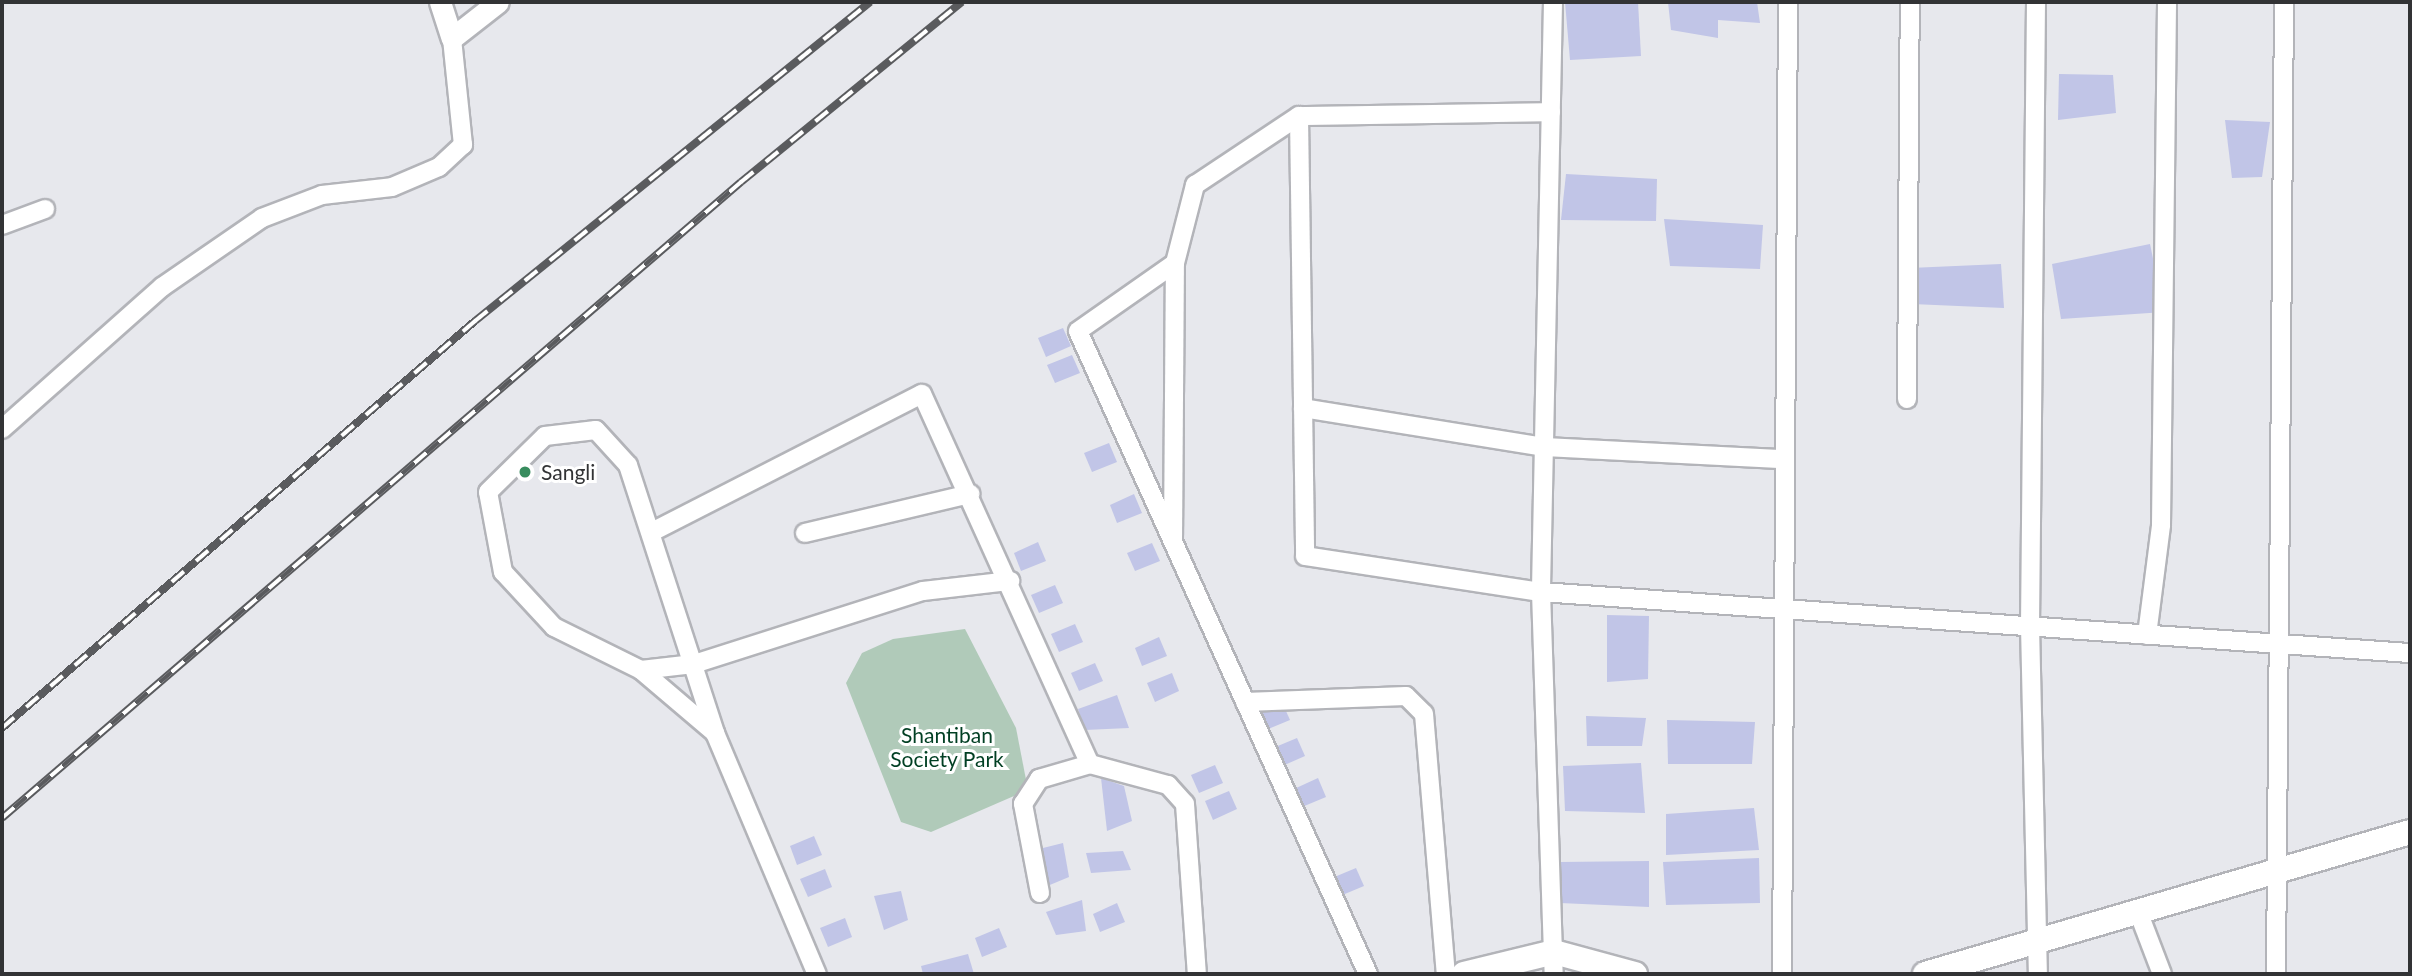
<!DOCTYPE html>
<style>
body{margin:0}
#map{position:relative;width:2412px;height:976px;overflow:hidden;background:#e7e8ed;font-family:Lato,sans-serif}
div>[style]{position:absolute}
[style*='--x']{left:calc(var(--x)*1px);top:calc(var(--y)*1px);width:calc(var(--w)*1px);rotate:calc(var(--a)*1deg)}
.green>*{inset:0;background:#b0cab9}
.building>*{inset:0;background:#c1c5e7}
.roads{filter:drop-shadow(2px 0 #b3b4b9) drop-shadow(-2px 0 #b3b4b9) drop-shadow(0 2px #b3b4b9) drop-shadow(0 -2px #b3b4b9)}
.minor>*{height:18px;margin:-9px;padding:0 9px;transform-origin:9px;border-radius:9px;background:#fff}
.tertiary>*{height:21px;margin:-10.5px;padding:0 10.5px;transform-origin:10.5px;border-radius:10.5px;background:#fff}
.secondary>*{height:24px;margin:-12px;padding:0 12px;transform-origin:12px;border-radius:12px;background:#fff}
.rail>*{height:8px;margin-top:-4px;transform-origin:0;background:repeating-linear-gradient(90deg,#fff 0 16px,#5a5b5e 0 32px);box-sizing:border-box;border-block:2px solid #5a5b5e}
.dots>*{width:19px;height:19px;translate:-50% -50%;box-sizing:border-box;border:4px solid #fff;border-radius:50%}
span{translate:-50% -50%;white-space:nowrap;text-align:center;line-height:1.15;-webkit-text-stroke:6px #fff;paint-order:stroke}
.poi-label{font-size:21px;color:#323335}
.left{translate:0 -50%;text-align:left}
.park-label{font-size:21px;color:#013f23}
.frame{position:absolute;inset:0;border:4px solid #323335;pointer-events:none}
</style>
<div id="map">
<div class="green">
<div style="clip-path:polygon(965px 629px,1016px 728px,1028px 790px,931px 832px,901px 822px,846px 683px,862px 653px,893px 639px)"></div>
</div>
<div class="building">
<div style="clip-path:polygon(1565px 2px,1638px 2px,1641px 56px,1570px 60px)"></div>
<div style="clip-path:polygon(1668px 2px,1757px 2px,1760px 23px,1718px 20px,1718px 38px,1671px 30px)"></div>
<div style="clip-path:polygon(2059px 74px,2113px 75px,2116px 113px,2058px 120px)"></div>
<div style="clip-path:polygon(2225px 120px,2270px 122px,2262px 177px,2232px 178px)"></div>
<div style="clip-path:polygon(1566px 174px,1657px 179px,1656px 221px,1561px 220px)"></div>
<div style="clip-path:polygon(1664px 219px,1763px 225px,1760px 269px,1670px 266px)"></div>
<div style="clip-path:polygon(2150px 244px,2164px 312px,2061px 319px,2052px 264px)"></div>
<div style="clip-path:polygon(2001px 264px,2004px 308px,1912px 304px,1910px 268px)"></div>
<div style="clip-path:polygon(1063px 328px,1071px 346px,1046px 357px,1038px 338px)"></div>
<div style="clip-path:polygon(1072px 355px,1080px 373px,1055px 383px,1047px 365px)"></div>
<div style="clip-path:polygon(1109px 443px,1117px 462px,1092px 472px,1084px 453px)"></div>
<div style="clip-path:polygon(1134px 494px,1142px 513px,1117px 523px,1110px 505px)"></div>
<div style="clip-path:polygon(1038px 542px,1046px 561px,1021px 571px,1014px 553px)"></div>
<div style="clip-path:polygon(1152px 543px,1160px 561px,1135px 571px,1127px 553px)"></div>
<div style="clip-path:polygon(1055px 585px,1063px 603px,1039px 613px,1031px 595px)"></div>
<div style="clip-path:polygon(1607px 615px,1649px 616px,1648px 679px,1607px 682px)"></div>
<div style="clip-path:polygon(1075px 624px,1083px 642px,1059px 652px,1051px 634px)"></div>
<div style="clip-path:polygon(1159px 637px,1167px 656px,1142px 666px,1135px 648px)"></div>
<div style="clip-path:polygon(1095px 663px,1103px 681px,1079px 691px,1071px 673px)"></div>
<div style="clip-path:polygon(1172px 673px,1179px 691px,1155px 702px,1147px 683px)"></div>
<div style="clip-path:polygon(1117px 695px,1129px 728px,1085px 730px,1078px 709px)"></div>
<div style="clip-path:polygon(1282px 702px,1290px 720px,1266px 730px,1258px 712px)"></div>
<div style="clip-path:polygon(1586px 716px,1646px 718px,1642px 746px,1587px 746px)"></div>
<div style="clip-path:polygon(1667px 720px,1755px 722px,1752px 764px,1668px 764px)"></div>
<div style="clip-path:polygon(1297px 738px,1305px 756px,1280px 767px,1273px 748px)"></div>
<div style="clip-path:polygon(1641px 763px,1645px 813px,1565px 811px,1563px 766px)"></div>
<div style="clip-path:polygon(1215px 765px,1223px 783px,1199px 793px,1191px 775px)"></div>
<div style="clip-path:polygon(1101px 778px,1124px 786px,1132px 821px,1107px 831px)"></div>
<div style="clip-path:polygon(1318px 778px,1326px 797px,1302px 807px,1294px 789px)"></div>
<div style="clip-path:polygon(1229px 791px,1237px 809px,1213px 820px,1205px 801px)"></div>
<div style="clip-path:polygon(1754px 808px,1759px 850px,1666px 855px,1666px 814px)"></div>
<div style="clip-path:polygon(814px 836px,822px 855px,797px 865px,790px 846px)"></div>
<div style="clip-path:polygon(1063px 843px,1069px 877px,1045px 887px,1031px 851px)"></div>
<div style="clip-path:polygon(1123px 851px,1131px 870px,1091px 873px,1086px 853px)"></div>
<div style="clip-path:polygon(1759px 858px,1760px 903px,1666px 905px,1663px 862px)"></div>
<div style="clip-path:polygon(1649px 861px,1649px 907px,1560px 903px,1560px 862px)"></div>
<div style="clip-path:polygon(1356px 868px,1364px 886px,1340px 896px,1332px 878px)"></div>
<div style="clip-path:polygon(825px 869px,832px 887px,808px 897px,800px 879px)"></div>
<div style="clip-path:polygon(901px 891px,908px 920px,884px 930px,874px 896px)"></div>
<div style="clip-path:polygon(1082px 900px,1086px 931px,1056px 935px,1046px 912px)"></div>
<div style="clip-path:polygon(1117px 903px,1125px 922px,1100px 932px,1093px 914px)"></div>
<div style="clip-path:polygon(845px 918px,852px 937px,828px 947px,820px 928px)"></div>
<div style="clip-path:polygon(999px 928px,1007px 947px,982px 957px,975px 938px)"></div>
<div style="clip-path:polygon(968px 954px,974px 974px,923px 974px,921px 966px)"></div>
</div>
<div class="roads">
<div class="minor">
<div style="--x:1553;--y:2;--w:590;--a:91.17"></div>
<div style="--x:1541;--y:592;--w:382;--a:88.1"></div>
<div style="--x:2036;--y:2;--w:624;--a:90.55"></div>
<div style="--x:2030;--y:626;--w:348;--a:88.7"></div>
<div style="--x:1299;--y:116;--w:252;--a:-0.9"></div>
<div style="--x:2;--y:225;--w:46;--a:-20.4"></div>
<div style="--x:1907;--y:399;--w:397;--a:-89.6"></div>
<div style="--x:1303;--y:408;--w:244;--a:9.2"></div>
<div style="--x:1544;--y:447;--w:241;--a:2.9"></div>
<div style="--x:2;--y:429;--w:214;--a:-41.6"></div>
<div style="--x:162;--y:287;--w:121;--a:-34.6"></div>
<div style="--x:262;--y:218;--w:64;--a:-21"></div>
<div style="--x:322;--y:195;--w:70;--a:-6.5"></div>
<div style="--x:392;--y:187;--w:51;--a:-23.1"></div>
<div style="--x:439;--y:167;--w:33;--a:-43"></div>
<div style="--x:463;--y:145;--w:108;--a:-95.9"></div>
<div style="--x:652;--y:532;--w:303;--a:-27.1"></div>
<div style="--x:922;--y:394;--w:406;--a:65.6"></div>
<div style="--x:1090;--y:764;--w:81;--a:15.1"></div>
<div style="--x:1168;--y:785;--w:25;--a:48"></div>
<div style="--x:1185;--y:804;--w:170;--a:86"></div>
<div style="--x:805;--y:533;--w:170;--a:-13.3"></div>
<div style="--x:1173;--y:540;--w:277;--a:-89.6"></div>
<div style="--x:2147;--y:635;--w:111;--a:-82.7"></div>
<div style="--x:2161;--y:525;--w:523;--a:-89.34"></div>
<div style="--x:641;--y:670;--w:53;--a:-6.5"></div>
<div style="--x:694;--y:664;--w:240;--a:-17.7"></div>
<div style="--x:923;--y:591;--w:88;--a:-6.6"></div>
<div style="--x:1245;--y:702;--w:161;--a:-2.1"></div>
<div style="--x:1406;--y:696;--w:25;--a:45"></div>
<div style="--x:1424;--y:714;--w:261;--a:85.2"></div>
<div style="--x:715;--y:733;--w:97;--a:-139.6"></div>
<div style="--x:641;--y:670;--w:97;--a:-153.7"></div>
<div style="--x:554;--y:627;--w:75;--a:-132.8"></div>
<div style="--x:503;--y:572;--w:81;--a:-100.6"></div>
<div style="--x:488;--y:492;--w:80;--a:-44.5"></div>
<div style="--x:545;--y:436;--w:51;--a:-6.7"></div>
<div style="--x:596;--y:430;--w:47;--a:47.6"></div>
<div style="--x:628;--y:465;--w:282;--a:72"></div>
<div style="--x:715;--y:733;--w:262;--a:67.1"></div>
<div style="--x:1040;--y:893;--w:91;--a:-100.8"></div>
<div style="--x:1023;--y:804;--w:30;--a:-57"></div>
<div style="--x:1039;--y:779;--w:53;--a:-16.4"></div>
<div style="--x:2139;--y:914;--w:64;--a:69"></div>
<div style="--x:1368;--y:974;--w:705;--a:-114.28"></div>
<div style="--x:1078;--y:331;--w:118;--a:-35"></div>
<div style="--x:1175;--y:263;--w:81;--a:-75.6"></div>
<div style="--x:1195;--y:185;--w:125;--a:-33.6"></div>
<div style="--x:1299;--y:116;--w:440;--a:89.2"></div>
<div style="--x:1305;--y:556;--w:239;--a:8.7"></div>
<div style="--x:1541;--y:592;--w:871;--a:4.02"></div>
<div style="--x:1782;--y:974;--w:972;--a:-89.65"></div>
<div style="--x:2276;--y:974;--w:972;--a:-89.53"></div>
</div>
<div class="tertiary">
<div style="--x:440;--y:2;--w:38;--a:72"></div>
<div style="--x:452;--y:38;--w:58;--a:-38"></div>
</div>
<div class="secondary">
<div style="--x:1464;--y:974;--w:93;--a:-13.7"></div>
<div style="--x:1554;--y:952;--w:84;--a:15.2"></div>
<div style="--x:1925;--y:974;--w:505;--a:-16.32"></div>
</div>
</div>
<div class="rail">
<div style="--x:2;--y:728;--w:624;--a:-40.71"></div>
<div style="--x:475;--y:321;--w:508;--a:-38.92"></div>
<div style="--x:2;--y:818;--w:975;--a:-40.72"></div>
<div style="--x:741;--y:182;--w:285;--a:-39.2"></div>
</div>
<div class="dots">
<div style="left:525px;top:472px;background:#388c5e"></div>
</div>
<div class="poi-label">
<span class="left" style="left:541px;top:472px">Sangli</span>
</div>
<div class="park-label">
<span style="left:947px;top:747px">Shantiban<br>Society Park</span>
</div>
<div class="frame"></div>
</div>
